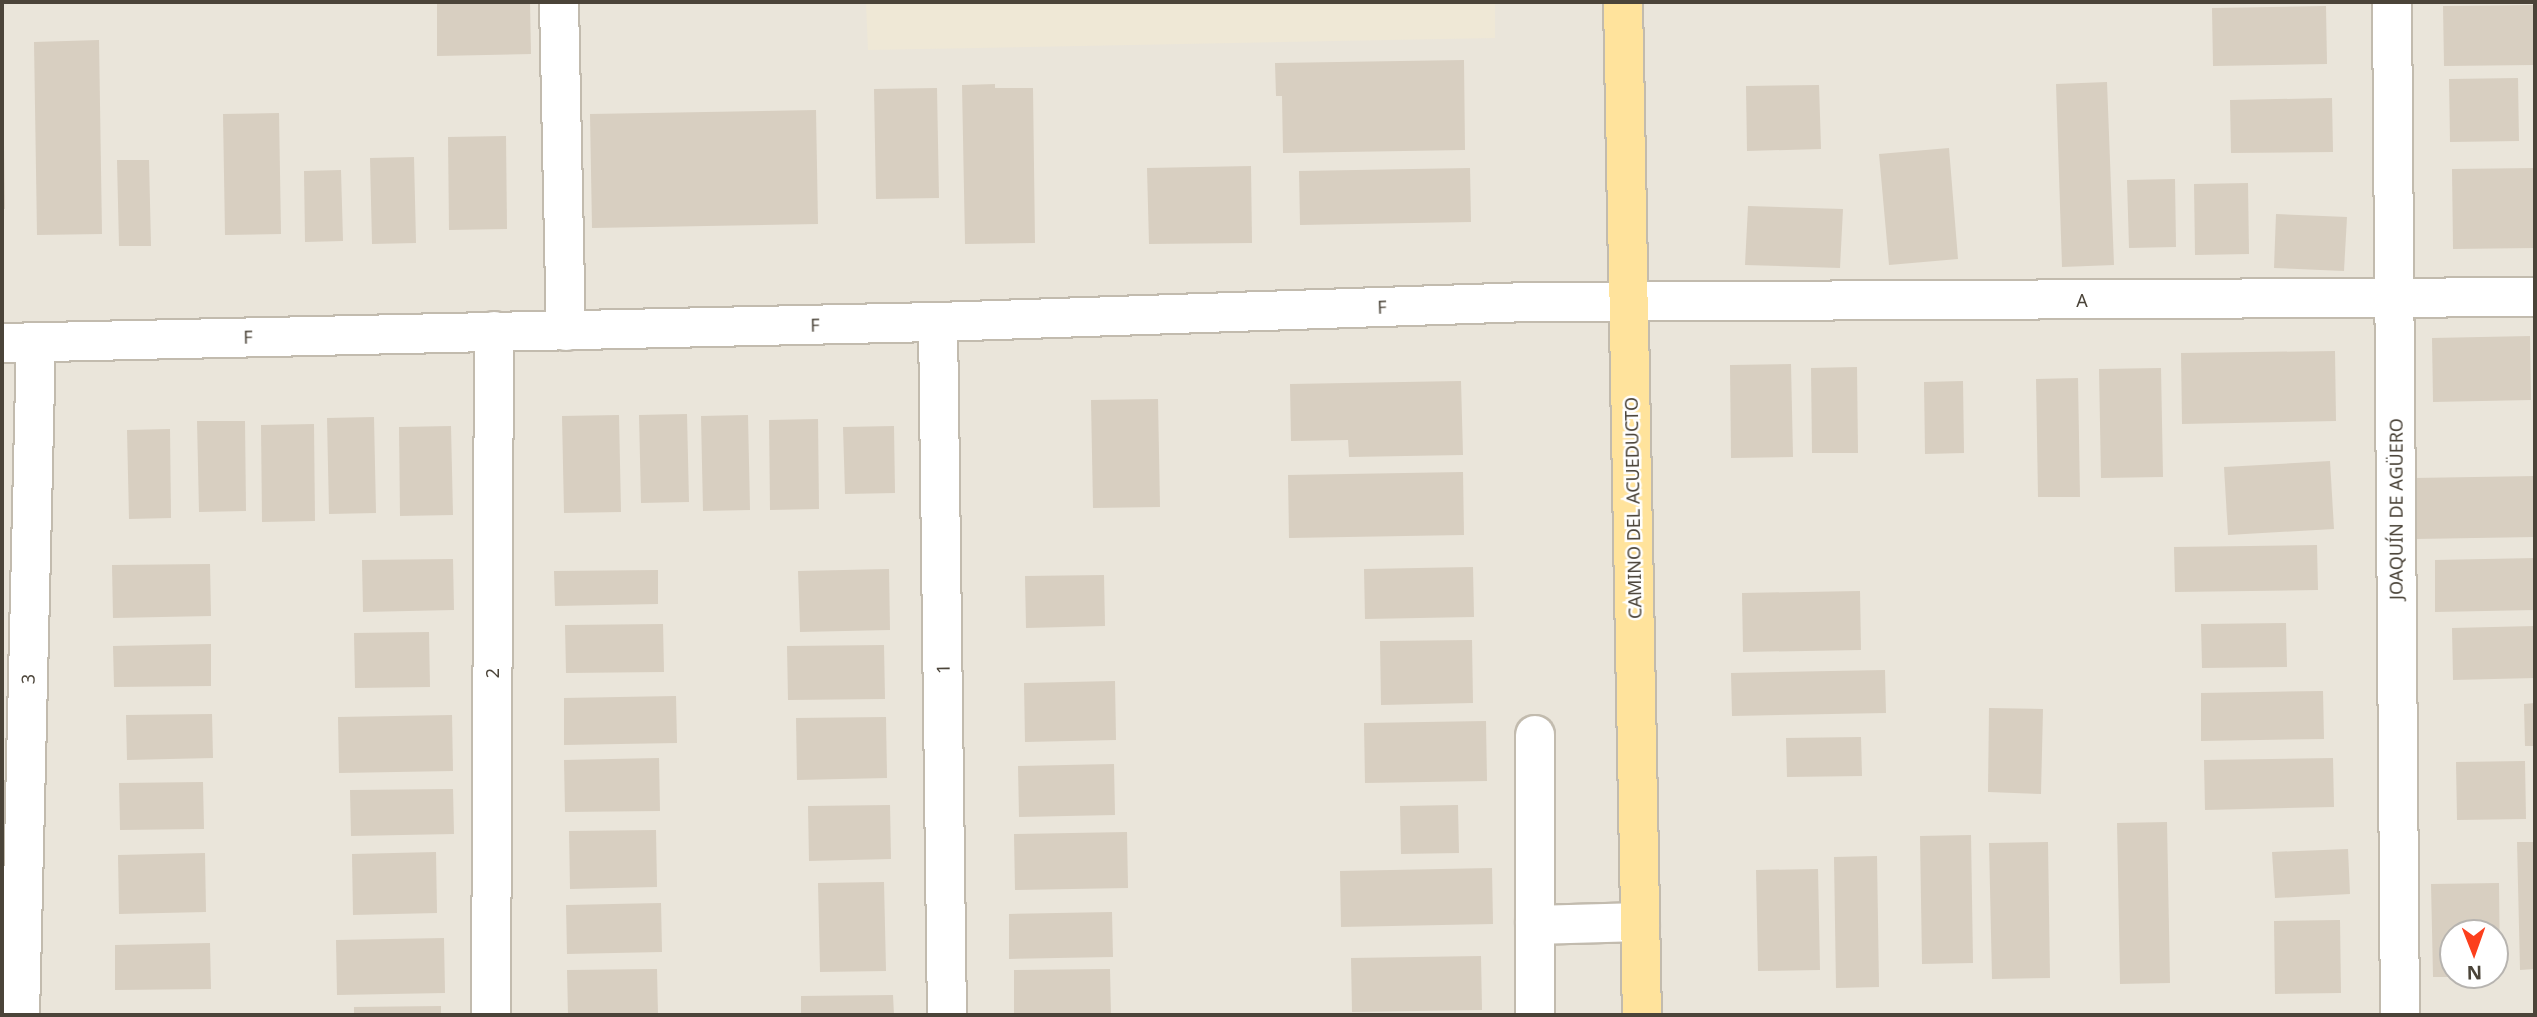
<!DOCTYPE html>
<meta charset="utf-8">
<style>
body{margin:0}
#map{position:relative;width:2537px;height:1017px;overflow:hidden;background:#f6f3ec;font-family:"Noto Sans",sans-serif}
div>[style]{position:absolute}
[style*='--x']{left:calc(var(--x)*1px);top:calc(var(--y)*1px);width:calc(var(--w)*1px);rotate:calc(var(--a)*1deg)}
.residential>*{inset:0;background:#eae5da}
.education>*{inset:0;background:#efe8d6}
.building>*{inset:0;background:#d8cfc1}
.roads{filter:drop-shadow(2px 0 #c2bbae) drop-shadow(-2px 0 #c2bbae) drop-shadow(0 2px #c2bbae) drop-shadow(0 -2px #c2bbae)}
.minor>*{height:38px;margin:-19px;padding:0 19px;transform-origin:19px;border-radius:19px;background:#fff}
.major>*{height:38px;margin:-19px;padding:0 19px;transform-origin:19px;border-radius:19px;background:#ffe39c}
span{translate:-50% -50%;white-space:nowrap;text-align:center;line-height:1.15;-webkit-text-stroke:5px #fff;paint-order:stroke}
.street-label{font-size:18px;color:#4b4439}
.frame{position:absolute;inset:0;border:4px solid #4b4439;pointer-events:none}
.north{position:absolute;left:2439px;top:919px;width:70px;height:70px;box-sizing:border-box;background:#fff;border:2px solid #b7b4b0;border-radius:50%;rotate:179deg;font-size:19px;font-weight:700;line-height:28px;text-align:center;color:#4b4439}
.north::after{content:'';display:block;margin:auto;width:24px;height:32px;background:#fc3f1d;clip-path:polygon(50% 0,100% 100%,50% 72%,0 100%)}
</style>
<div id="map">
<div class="residential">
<div style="clip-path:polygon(evenodd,2px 2px,2535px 2px,2535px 1015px,2px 1015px,2px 2px,2453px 933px,2495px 933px,2495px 975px,2453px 975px,2453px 933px)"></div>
</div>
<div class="education">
<div style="clip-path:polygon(866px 2px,1495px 2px,1495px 38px,868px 50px)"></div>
</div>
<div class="building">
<div style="clip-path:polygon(437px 2px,530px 2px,531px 54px,437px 56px)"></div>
<div style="clip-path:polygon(2535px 5px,2535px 65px,2444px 66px,2443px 6px)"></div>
<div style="clip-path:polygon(2326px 6px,2327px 64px,2213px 66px,2212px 8px)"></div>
<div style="clip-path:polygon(99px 40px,102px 234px,37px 235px,34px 42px)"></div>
<div style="clip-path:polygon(1464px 60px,1465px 150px,1283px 153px,1282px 96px,1276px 96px,1275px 63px)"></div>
<div style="clip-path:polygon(2518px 78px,2519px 141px,2450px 142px,2449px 79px)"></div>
<div style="clip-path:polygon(2107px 82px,2114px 265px,2062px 267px,2056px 84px)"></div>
<div style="clip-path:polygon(995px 84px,995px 88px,1033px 88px,1035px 243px,965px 244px,962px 85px)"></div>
<div style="clip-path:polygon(1819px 85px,1821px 149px,1747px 151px,1746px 86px)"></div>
<div style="clip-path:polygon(937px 88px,939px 198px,876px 199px,874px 89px)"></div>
<div style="clip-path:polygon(2332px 98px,2333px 152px,2231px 153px,2230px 100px)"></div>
<div style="clip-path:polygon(816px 110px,818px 224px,592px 228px,590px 114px)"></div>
<div style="clip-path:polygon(279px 113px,281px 234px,225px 235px,223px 114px)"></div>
<div style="clip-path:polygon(506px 136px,507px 229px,449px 230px,448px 137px)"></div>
<div style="clip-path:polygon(2px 145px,4px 145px,5px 209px,2px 209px)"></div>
<div style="clip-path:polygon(1949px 148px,1958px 259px,1889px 265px,1879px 154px)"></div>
<div style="clip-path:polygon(414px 157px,416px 243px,372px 244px,370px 158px)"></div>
<div style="clip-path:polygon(117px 160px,149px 160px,151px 246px,119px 246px)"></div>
<div style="clip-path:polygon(1251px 166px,1252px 243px,1149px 244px,1147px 168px)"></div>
<div style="clip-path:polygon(1470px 168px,1471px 222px,1300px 225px,1299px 171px)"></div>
<div style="clip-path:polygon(2535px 168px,2535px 248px,2453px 249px,2452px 169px)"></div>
<div style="clip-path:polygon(341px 170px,343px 241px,305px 242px,304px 171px)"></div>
<div style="clip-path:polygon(2175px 179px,2176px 247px,2129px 248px,2127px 180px)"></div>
<div style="clip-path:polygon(2248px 183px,2249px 254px,2195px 255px,2194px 184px)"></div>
<div style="clip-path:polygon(1748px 206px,1843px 209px,1840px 268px,1745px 265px)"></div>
<div style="clip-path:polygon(2276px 214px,2347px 217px,2344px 271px,2274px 268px)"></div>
<div style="clip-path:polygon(2530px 336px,2531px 400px,2433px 402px,2432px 338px)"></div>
<div style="clip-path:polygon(2335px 351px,2336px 421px,2182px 424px,2181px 353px)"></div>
<div style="clip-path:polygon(1791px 364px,1793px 457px,1731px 458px,1730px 365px)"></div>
<div style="clip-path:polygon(1857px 367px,1858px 453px,1812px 453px,1811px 368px)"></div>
<div style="clip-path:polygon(2161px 368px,2163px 477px,2101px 478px,2099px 369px)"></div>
<div style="clip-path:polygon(2078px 378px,2080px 497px,2038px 497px,2036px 379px)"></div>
<div style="clip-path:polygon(1461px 381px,1463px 455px,1349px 457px,1348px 440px,1291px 441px,1290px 384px)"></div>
<div style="clip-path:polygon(1963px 381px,1964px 453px,1925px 454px,1924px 382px)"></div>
<div style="clip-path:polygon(1158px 399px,1160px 507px,1093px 508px,1091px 400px)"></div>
<div style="clip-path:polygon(687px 414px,689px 502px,641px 503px,639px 415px)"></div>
<div style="clip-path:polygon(619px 415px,621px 512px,564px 513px,562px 416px)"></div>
<div style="clip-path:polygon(748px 415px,750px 510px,703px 511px,701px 416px)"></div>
<div style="clip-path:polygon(374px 417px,376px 513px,329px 514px,327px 418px)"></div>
<div style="clip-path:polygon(818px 419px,819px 509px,770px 510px,769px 420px)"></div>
<div style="clip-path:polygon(197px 421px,245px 421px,246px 511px,199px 512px)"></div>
<div style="clip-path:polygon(314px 424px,315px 521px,262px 522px,261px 425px)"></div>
<div style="clip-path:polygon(451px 426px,453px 515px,400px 516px,399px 427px)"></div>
<div style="clip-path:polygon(894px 426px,895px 493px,845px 494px,843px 427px)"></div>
<div style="clip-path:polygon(170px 429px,171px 518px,129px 519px,127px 430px)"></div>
<div style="clip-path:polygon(2330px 461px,2334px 529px,2228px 535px,2224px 467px)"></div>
<div style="clip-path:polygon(1463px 472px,1464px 535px,1289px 538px,1288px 475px)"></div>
<div style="clip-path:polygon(2535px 476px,2535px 537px,2415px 539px,2414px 478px)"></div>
<div style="clip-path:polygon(2317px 545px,2318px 590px,2175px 592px,2174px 547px)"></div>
<div style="clip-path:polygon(2535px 558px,2535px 610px,2435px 612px,2435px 560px)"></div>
<div style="clip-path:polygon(453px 559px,454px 610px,363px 612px,362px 560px)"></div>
<div style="clip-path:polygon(210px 564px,211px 616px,113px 618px,112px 565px)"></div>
<div style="clip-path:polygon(1473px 567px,1474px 617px,1365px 619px,1364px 569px)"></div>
<div style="clip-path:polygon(889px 569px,890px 630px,800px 632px,798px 571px)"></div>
<div style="clip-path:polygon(658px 570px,658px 604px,555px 606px,554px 571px)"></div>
<div style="clip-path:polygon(1104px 575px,1105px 626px,1026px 628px,1025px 576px)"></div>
<div style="clip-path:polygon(1860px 591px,1861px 650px,1743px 652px,1742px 593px)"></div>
<div style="clip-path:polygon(2286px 623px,2287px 667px,2202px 668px,2201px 624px)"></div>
<div style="clip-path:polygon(663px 624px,664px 672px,566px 673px,565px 625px)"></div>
<div style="clip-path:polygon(2535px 626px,2535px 678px,2453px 680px,2452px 628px)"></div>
<div style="clip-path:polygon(429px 632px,430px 687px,355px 688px,354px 633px)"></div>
<div style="clip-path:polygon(1472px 640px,1473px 703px,1381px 705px,1380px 641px)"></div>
<div style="clip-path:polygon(211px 644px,211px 686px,114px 687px,113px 646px)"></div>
<div style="clip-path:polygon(884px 645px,885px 699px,788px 700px,787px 646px)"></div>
<div style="clip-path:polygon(1885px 670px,1886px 713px,1732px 716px,1731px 673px)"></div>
<div style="clip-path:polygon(1115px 681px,1116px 740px,1025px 742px,1024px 683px)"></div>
<div style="clip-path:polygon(2323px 691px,2324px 739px,2201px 741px,2201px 693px)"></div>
<div style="clip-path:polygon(676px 696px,677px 743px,564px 745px,564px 698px)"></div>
<div style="clip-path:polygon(2535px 703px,2535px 746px,2525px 746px,2524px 704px)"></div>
<div style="clip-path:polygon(1989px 708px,2043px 709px,2041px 794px,1988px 792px)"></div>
<div style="clip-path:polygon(212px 714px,213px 758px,127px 760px,126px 715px)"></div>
<div style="clip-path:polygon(452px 715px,453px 771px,339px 773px,338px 717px)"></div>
<div style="clip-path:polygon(886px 717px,887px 778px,797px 780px,796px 718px)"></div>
<div style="clip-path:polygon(1486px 721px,1487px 781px,1365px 783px,1364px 723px)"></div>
<div style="clip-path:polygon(1861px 737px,1862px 776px,1787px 777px,1786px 738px)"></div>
<div style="clip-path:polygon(659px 758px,660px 811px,565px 812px,564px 760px)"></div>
<div style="clip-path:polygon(2333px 758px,2334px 807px,2205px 810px,2204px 760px)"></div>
<div style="clip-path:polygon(2525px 761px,2526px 819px,2457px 820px,2456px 762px)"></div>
<div style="clip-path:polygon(1114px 764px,1115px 815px,1019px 817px,1018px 766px)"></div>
<div style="clip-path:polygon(203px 782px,204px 829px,120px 830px,119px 783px)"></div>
<div style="clip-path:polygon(453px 789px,454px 834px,351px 836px,350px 790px)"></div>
<div style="clip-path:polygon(890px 805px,891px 859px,809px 861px,808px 806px)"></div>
<div style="clip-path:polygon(1458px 805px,1459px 853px,1401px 854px,1400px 806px)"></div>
<div style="clip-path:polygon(2167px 822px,2170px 983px,2120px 984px,2117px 823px)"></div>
<div style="clip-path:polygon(656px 830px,657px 887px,570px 889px,569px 831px)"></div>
<div style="clip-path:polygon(1127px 832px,1128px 888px,1015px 890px,1014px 834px)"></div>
<div style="clip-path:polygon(1971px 835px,1973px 963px,1922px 964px,1920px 836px)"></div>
<div style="clip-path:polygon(2048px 842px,2050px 978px,1992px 979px,1989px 843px)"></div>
<div style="clip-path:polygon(2517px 842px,2535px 842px,2535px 969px,2520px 970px)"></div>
<div style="clip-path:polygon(2348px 849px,2350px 894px,2275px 898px,2272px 852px)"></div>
<div style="clip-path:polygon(436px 852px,437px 913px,353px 915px,352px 854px)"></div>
<div style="clip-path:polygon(205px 853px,206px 912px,119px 914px,118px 855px)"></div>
<div style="clip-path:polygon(1877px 856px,1879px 987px,1836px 988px,1834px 857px)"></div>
<div style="clip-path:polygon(1492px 868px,1493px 924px,1341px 927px,1340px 871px)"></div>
<div style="clip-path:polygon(1818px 869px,1820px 970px,1758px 971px,1756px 870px)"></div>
<div style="clip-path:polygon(884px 882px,886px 971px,820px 972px,818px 883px)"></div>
<div style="clip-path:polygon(2499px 883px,2500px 976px,2495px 976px,2495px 933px,2453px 933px,2453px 977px,2433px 977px,2431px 884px)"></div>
<div style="clip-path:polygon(661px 903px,662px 952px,567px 954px,566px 905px)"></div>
<div style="clip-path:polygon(1112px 912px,1113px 957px,1009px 959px,1009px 914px)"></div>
<div style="clip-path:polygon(2340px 920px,2341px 993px,2275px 994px,2274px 921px)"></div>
<div style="clip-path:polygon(444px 938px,445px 993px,337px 995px,336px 940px)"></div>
<div style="clip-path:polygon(210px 943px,211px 989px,115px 990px,115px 945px)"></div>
<div style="clip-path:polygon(1481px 956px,1482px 1010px,1352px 1012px,1351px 958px)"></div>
<div style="clip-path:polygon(657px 969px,658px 1015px,568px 1015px,567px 970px)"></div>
<div style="clip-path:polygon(1110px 969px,1111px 1015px,1014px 1015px,1014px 970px)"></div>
<div style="clip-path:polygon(893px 995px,894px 1015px,801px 1015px,801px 996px)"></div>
<div style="clip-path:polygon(441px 1006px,441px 1015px,354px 1015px,354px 1007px)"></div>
</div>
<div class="roads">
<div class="minor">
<div style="--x:559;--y:2;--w:329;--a:88.8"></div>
<div style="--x:2392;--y:2;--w:1013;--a:89.55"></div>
<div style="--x:938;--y:322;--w:693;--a:89.26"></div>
<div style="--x:2;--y:343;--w:936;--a:-1.29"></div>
<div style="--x:938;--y:322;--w:589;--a:-1.94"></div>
<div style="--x:1527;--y:302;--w:1008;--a:-0.28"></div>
<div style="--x:1535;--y:735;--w:280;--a:90"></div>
<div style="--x:1535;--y:925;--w:105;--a:-1.6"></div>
<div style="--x:20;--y:1015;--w:673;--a:-88.64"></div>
<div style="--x:491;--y:1015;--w:684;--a:-89.75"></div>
</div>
<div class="major">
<div style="--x:1623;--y:2;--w:1013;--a:88.93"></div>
</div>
</div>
<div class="street-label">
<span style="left:2082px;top:300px">A</span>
<span style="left:1382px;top:307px;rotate:-2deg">F</span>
<span style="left:815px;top:325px;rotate:-1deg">F</span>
<span style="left:248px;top:337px;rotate:-1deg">F</span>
<span style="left:1633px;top:508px;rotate:-91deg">CAMINO DEL ACUEDUCTO</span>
<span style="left:2396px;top:509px;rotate:-90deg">JOAQUÍN DE AGÜERO</span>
<span style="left:943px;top:669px;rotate:-91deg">1</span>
<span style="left:492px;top:673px;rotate:-90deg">2</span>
<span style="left:28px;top:679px;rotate:-89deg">3</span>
</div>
<div class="frame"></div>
<div class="north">N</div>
</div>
